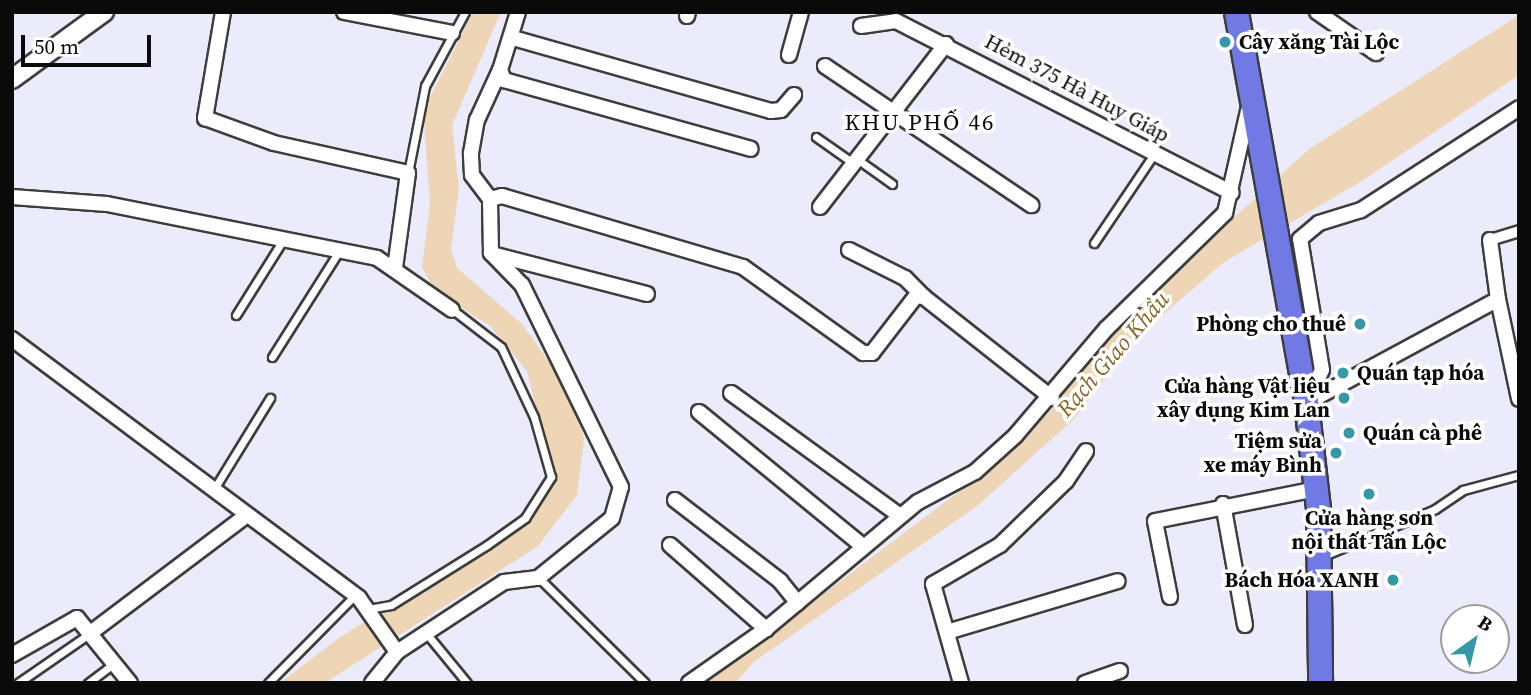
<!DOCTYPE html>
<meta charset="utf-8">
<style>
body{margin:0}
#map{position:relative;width:1531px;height:695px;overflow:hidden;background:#ebebfc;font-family:"Source Serif 4",serif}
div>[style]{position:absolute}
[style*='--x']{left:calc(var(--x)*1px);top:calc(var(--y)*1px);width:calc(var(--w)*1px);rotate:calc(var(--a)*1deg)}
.water>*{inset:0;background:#edd5b6}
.roads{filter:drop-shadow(2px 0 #3d3d3d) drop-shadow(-2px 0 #3d3d3d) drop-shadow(0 2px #3d3d3d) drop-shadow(0 -2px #3d3d3d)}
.service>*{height:7px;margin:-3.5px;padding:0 3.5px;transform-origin:3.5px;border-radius:3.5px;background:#fff}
.pedestrian>*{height:10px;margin:-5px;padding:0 5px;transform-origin:5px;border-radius:5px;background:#fff}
.minor>*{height:14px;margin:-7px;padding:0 7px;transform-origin:7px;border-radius:7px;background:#fff}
.tertiary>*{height:18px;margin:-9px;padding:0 9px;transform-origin:9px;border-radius:9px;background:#fff}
.primary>*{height:23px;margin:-11.5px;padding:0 11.5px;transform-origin:11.5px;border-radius:11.5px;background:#7179e5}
.dots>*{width:19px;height:19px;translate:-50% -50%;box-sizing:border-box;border:4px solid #fff;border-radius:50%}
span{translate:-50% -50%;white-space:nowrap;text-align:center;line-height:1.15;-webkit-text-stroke:7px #fff;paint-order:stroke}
.poi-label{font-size:21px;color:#0a0a0a;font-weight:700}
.left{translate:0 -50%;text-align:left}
.right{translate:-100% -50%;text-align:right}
.street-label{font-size:21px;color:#0a0a0a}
.neighbourhood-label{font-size:23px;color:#0a0a0a;letter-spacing:2px}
.water-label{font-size:23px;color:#8a6426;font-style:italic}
.frame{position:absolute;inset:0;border:14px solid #0a0a0a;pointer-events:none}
.north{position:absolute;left:1440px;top:604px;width:70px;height:70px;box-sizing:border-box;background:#fff;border:2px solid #9d9d9d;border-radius:50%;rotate:34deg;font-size:19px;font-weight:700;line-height:28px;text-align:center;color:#0a0a0a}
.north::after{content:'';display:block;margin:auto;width:24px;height:32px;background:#3697a7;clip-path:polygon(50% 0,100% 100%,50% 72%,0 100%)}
.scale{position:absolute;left:21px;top:35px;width:130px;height:32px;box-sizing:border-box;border:4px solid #0a0a0a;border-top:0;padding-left:9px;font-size:21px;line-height:24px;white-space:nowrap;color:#0a0a0a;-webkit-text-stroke:5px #fff;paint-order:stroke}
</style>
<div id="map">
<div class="water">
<div style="clip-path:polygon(473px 12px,501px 12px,452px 125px,459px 189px,451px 248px,457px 268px,523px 325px,574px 397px,584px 440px,577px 495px,538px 546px,325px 683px,280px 683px,340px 637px,509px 534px,543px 503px,553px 481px,527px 371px,490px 326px,435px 291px,422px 267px,430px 203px,423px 111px)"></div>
<div style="clip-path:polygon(1519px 15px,1519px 75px,1360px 182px,1224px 262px,1137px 337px,1074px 419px,977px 506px,755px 661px,735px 683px,692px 683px,790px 619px,1002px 459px,1053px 408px,1093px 347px,1309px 149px)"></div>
</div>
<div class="roads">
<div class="service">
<div style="--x:816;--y:137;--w:45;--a:35.1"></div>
<div style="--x:857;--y:159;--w:43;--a:35.5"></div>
<div style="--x:408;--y:173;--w:89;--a:-78.9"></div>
<div style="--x:425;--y:86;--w:84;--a:-61.6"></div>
<div style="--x:1094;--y:243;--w:107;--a:-56"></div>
<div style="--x:236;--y:315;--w:89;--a:-57.9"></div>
<div style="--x:272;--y:357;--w:125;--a:-57.7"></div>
<div style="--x:214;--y:489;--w:107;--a:-58.4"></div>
<div style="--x:1321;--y:557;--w:124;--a:-22.8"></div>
<div style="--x:1435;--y:509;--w:34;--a:-34"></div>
<div style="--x:1463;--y:490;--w:58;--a:-15"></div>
<div style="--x:539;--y:578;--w:149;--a:44.7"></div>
<div style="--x:368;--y:609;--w:23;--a:-10"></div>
<div style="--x:391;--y:605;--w:113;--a:-32"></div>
<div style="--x:487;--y:545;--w:47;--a:-35.4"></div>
<div style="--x:525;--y:518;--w:49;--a:-57.6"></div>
<div style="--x:551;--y:477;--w:62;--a:-105.8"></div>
<div style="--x:534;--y:417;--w:77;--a:-115.2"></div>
<div style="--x:501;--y:347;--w:61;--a:-142.4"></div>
<div style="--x:426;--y:633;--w:65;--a:50.6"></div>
<div style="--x:18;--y:683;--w:86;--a:-34.6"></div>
<div style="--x:88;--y:683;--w:34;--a:-37"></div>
<div style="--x:268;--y:683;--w:124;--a:-45.3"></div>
</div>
<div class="pedestrian">
<div style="--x:1490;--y:240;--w:30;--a:-17"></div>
</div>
<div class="minor">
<div style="--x:223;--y:12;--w:108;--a:99.6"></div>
<div style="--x:205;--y:118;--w:73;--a:19.9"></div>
<div style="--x:274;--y:143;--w:137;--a:12.6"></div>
<div style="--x:408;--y:173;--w:96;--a:97.8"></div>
<div style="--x:344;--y:12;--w:110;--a:11"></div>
<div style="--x:518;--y:12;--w:61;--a:107.2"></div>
<div style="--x:500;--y:70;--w:11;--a:68"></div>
<div style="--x:504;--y:80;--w:256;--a:15.6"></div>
<div style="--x:1317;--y:12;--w:72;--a:34.8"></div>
<div style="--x:687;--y:16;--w:4;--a:-76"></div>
<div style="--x:861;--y:26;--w:35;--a:-8"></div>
<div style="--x:896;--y:21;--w:377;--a:27.1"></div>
<div style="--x:513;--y:38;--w:268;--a:15.8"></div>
<div style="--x:771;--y:111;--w:10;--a:-6"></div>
<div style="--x:781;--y:110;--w:20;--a:-49"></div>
<div style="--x:789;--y:55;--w:45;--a:-74.4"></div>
<div style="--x:825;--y:66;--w:249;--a:34"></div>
<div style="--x:12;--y:197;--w:95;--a:4.2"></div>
<div style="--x:107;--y:204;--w:275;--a:11.3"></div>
<div style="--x:377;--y:258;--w:91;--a:34.7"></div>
<div style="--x:490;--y:199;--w:30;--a:-127"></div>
<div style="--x:472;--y:175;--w:22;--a:-93"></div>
<div style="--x:471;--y:153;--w:34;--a:-80"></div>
<div style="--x:477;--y:120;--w:55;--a:-65.3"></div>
<div style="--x:820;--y:207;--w:206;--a:-52.3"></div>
<div style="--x:1490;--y:240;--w:60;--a:82.3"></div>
<div style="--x:849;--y:250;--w:63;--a:26.6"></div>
<div style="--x:905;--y:278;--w:27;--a:45"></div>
<div style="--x:492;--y:254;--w:160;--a:14.5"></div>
<div style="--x:12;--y:339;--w:433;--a:36.7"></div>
<div style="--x:359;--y:598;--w:66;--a:54.9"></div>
<div style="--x:731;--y:393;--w:209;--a:36"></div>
<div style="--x:1307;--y:402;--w:35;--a:-65"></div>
<div style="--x:1322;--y:370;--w:133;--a:-99.5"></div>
<div style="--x:1300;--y:239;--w:25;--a:-40"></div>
<div style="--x:1319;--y:223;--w:44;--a:-17.2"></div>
<div style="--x:1361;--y:210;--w:188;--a:-32.8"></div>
<div style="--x:1306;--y:403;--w:218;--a:-28.4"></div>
<div style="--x:1498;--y:299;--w:102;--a:78.1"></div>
<div style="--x:699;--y:412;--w:212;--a:39.3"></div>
<div style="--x:675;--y:500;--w:133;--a:37.6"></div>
<div style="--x:780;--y:581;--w:28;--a:51"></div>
<div style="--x:1223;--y:504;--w:123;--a:79.7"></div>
<div style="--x:670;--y:545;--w:128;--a:41.2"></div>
<div style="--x:1170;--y:597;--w:77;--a:-101.2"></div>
<div style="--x:1155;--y:521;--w:164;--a:-11.2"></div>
<div style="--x:93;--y:631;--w:193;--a:-37"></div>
<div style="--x:947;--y:632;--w:178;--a:-16.6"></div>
<div style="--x:12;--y:655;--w:75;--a:-29.6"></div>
<div style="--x:77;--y:618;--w:84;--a:50.8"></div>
<div style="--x:372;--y:683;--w:40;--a:-51"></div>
<div style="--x:397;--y:652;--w:128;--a:-33.2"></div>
<div style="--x:504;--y:582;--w:34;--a:-7"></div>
<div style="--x:538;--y:578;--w:95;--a:-39"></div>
<div style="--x:612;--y:518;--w:32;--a:-74"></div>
<div style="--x:621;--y:487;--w:225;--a:-116.1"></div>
<div style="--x:522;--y:285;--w:45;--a:-134.1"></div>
<div style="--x:491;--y:253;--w:54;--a:-91.1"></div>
<div style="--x:490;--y:199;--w:12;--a:-14"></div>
<div style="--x:502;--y:196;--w:251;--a:16.4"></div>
<div style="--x:743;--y:267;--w:148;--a:35.6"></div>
<div style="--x:863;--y:353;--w:9;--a:0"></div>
<div style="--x:872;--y:353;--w:72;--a:-52.3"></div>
<div style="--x:916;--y:296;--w:8;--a:7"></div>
<div style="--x:924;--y:297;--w:163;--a:38.3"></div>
<div style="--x:689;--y:683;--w:94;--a:-35"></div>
<div style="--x:766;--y:629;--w:198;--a:-39.9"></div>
<div style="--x:918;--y:502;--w:64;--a:-27.8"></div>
<div style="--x:975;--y:472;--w:54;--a:-42"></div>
<div style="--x:1015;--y:436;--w:142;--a:-49.6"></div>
<div style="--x:1107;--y:328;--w:165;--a:-44.3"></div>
<div style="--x:1225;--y:213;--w:105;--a:-77.3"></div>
<div style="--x:961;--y:683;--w:103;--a:-105.8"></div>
<div style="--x:933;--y:584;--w:78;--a:-30.2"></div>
<div style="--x:1000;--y:545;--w:92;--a:-44.1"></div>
<div style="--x:1066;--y:481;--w:36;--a:-56"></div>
<div style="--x:1085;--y:683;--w:37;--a:-19"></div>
</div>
<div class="tertiary">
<div style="--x:12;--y:79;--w:114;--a:-36.1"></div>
</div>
<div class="primary">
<div style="--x:1236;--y:12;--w:397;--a:79.8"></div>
<div style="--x:1306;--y:403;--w:107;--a:83.5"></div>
<div style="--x:1318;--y:509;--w:174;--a:89.3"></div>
</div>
</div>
<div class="dots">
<div style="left:1225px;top:42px;background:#3697a7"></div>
<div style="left:1360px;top:324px;background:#3697a7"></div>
<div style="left:1343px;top:373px;background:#3697a7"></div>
<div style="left:1344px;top:398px;background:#3697a7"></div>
<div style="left:1349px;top:433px;background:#3697a7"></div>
<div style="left:1336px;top:453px;background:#3697a7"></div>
<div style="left:1369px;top:494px;background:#3697a7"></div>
<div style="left:1393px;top:580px;background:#3697a7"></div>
</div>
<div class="poi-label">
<span class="left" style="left:1239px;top:42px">Cây xăng Tài Lộc</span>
<span class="right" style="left:1346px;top:324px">Phòng cho thuê</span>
<span class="left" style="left:1357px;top:373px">Quán tạp hóa</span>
<span class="right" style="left:1330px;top:398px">Cửa hàng Vật liệu<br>xây dụng Kim Lan</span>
<span class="left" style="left:1363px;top:433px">Quán cà phê</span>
<span class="right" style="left:1322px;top:453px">Tiệm sửa<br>xe máy Bình</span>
<span style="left:1369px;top:530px">Cửa hàng sơn<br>nội thất Tấn Lộc</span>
<span class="right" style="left:1379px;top:580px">Bách Hóa XANH</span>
</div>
<div class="street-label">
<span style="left:1077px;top:88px;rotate:28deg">Hẻm 375 Hà Huy Giáp</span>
</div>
<div class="neighbourhood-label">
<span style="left:920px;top:122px">KHU PHỐ 46</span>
</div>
<div class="water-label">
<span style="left:1113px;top:354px;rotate:-49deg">Rạch Giao Khẩu</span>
</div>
<div class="frame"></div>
<div class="north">B</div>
<div class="scale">50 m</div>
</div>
